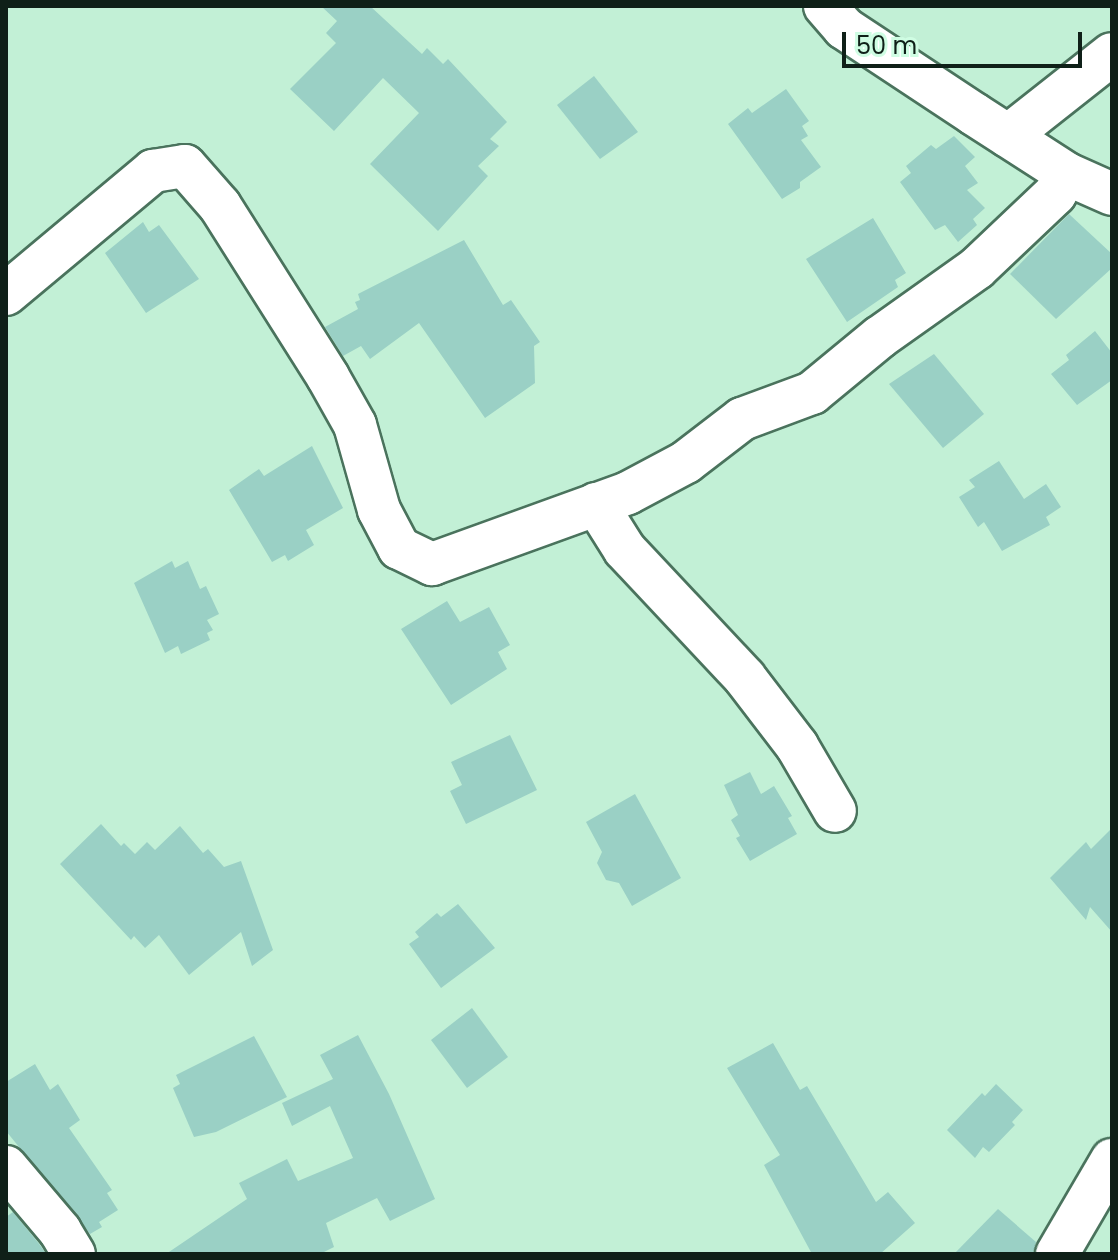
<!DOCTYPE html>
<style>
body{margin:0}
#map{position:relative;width:1118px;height:1260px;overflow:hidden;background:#c2f0d6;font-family:Poppins,sans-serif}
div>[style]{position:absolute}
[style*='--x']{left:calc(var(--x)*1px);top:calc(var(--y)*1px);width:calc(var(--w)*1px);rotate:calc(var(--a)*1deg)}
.building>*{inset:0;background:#9ad0c5}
.roads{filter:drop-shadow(2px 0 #4a735d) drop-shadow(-2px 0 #4a735d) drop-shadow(0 2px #4a735d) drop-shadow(0 -2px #4a735d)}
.minor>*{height:42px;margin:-21px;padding:0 21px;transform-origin:21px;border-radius:21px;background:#fff}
span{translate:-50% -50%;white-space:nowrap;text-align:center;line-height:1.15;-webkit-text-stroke:7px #cffde3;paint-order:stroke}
.frame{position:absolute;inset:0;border:8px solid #0f2018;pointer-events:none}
.scale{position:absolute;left:842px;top:32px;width:240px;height:36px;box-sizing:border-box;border:4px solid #0f2018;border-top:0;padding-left:10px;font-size:24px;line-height:28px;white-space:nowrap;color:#0f2018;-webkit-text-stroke:6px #cffde3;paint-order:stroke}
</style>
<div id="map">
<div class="building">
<div style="clip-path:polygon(321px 6px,370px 6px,422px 54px,427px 48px,443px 64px,448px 59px,507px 122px,490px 139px,499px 146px,478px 166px,488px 176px,438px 231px,370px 164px,419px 113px,383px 78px,334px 131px,290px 89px,336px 43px,326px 33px,337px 21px)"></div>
<div style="clip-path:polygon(594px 76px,638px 132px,600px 159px,557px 105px)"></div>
<div style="clip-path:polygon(786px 89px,809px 121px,802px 126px,808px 136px,801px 140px,821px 167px,800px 182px,800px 188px,782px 199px,728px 124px,748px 108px,752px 113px)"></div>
<div style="clip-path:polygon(954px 136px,975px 157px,965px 166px,978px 183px,967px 190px,985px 208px,973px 219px,977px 225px,958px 242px,945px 225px,935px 230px,900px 182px,911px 173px,906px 166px,931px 145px,936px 149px)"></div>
<div style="clip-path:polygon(1069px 214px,1112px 254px,1112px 268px,1056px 319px,1010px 274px)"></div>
<div style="clip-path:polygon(873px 218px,906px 273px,895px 280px,898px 287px,847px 322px,806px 259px)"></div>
<div style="clip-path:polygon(143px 222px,149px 232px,159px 225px,199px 279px,146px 313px,105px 253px)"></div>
<div style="clip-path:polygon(464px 240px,503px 305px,511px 300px,540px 342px,534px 346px,535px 383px,485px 418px,419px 323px,370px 359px,361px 346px,343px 356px,325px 327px,358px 309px,355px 302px,360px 300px,358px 294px)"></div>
<div style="clip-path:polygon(1095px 331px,1112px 353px,1112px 380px,1077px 405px,1051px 374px,1069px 360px,1066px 355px)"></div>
<div style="clip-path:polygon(934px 354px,984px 414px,943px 448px,889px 384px)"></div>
<div style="clip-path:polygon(312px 446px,343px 508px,306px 530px,314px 545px,288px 561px,285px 555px,272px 562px,229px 490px,259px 469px,264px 476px)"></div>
<div style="clip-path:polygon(999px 461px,1024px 499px,1046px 484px,1061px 507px,1046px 517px,1050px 525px,1002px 551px,984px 522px,978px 527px,959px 497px,975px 487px,969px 480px)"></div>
<div style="clip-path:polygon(172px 561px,175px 568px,188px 561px,200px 589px,206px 586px,219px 614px,207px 620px,213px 630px,207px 633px,210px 640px,181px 654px,178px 646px,165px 653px,134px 583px)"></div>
<div style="clip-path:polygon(447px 601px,460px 622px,489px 607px,510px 645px,498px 652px,507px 669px,451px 705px,401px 629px)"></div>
<div style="clip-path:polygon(510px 735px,537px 790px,466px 824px,450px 791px,462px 785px,451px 762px)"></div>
<div style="clip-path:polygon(750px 772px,761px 794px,774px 786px,792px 816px,788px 818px,797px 834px,750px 861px,736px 838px,740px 836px,731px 820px,738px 815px,724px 785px)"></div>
<div style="clip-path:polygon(635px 794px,681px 878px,632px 906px,619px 883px,606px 880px,597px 863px,602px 852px,586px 822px)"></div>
<div style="clip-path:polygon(101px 824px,121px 846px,124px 843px,135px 854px,147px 842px,155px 850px,180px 826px,203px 853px,208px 849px,224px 867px,241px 861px,273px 950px,252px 966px,241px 932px,189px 975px,159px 935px,145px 948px,134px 936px,131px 940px,60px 864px)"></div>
<div style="clip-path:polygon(1112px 828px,1112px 932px,1090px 907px,1086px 920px,1050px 878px,1086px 842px,1091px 849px)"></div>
<div style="clip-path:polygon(458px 904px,495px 948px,441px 988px,409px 944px,419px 937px,415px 932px,437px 913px,441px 917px)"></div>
<div style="clip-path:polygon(472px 1008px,508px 1057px,467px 1088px,431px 1040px)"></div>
<div style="clip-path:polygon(358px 1035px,389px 1094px,435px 1199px,390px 1221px,377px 1198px,326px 1223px,334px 1247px,320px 1254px,166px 1254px,247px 1199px,239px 1183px,287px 1159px,298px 1181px,353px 1158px,330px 1106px,292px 1126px,282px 1103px,333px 1079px,320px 1055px)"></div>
<div style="clip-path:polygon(254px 1036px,287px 1097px,216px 1132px,194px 1137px,173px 1088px,180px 1084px,176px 1075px)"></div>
<div style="clip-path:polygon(773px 1043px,800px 1090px,807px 1086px,876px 1202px,888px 1192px,915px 1223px,880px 1254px,812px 1254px,764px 1165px,780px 1155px,727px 1068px)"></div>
<div style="clip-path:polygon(35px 1064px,50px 1090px,58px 1084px,80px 1120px,69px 1128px,112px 1190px,107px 1193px,118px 1210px,99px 1222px,102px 1227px,90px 1234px,6px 1131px,6px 1082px)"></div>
<div style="clip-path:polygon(996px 1084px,1023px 1110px,1012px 1122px,1015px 1125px,989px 1152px,983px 1147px,975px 1158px,947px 1130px,982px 1093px,985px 1096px)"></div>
<div style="clip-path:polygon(998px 1209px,1036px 1242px,1033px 1254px,954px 1254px)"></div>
<div style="clip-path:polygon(13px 1212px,40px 1245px,46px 1254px,6px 1254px,6px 1217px)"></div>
</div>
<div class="roads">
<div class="minor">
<div style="--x:825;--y:6;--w:29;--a:49"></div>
<div style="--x:844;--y:28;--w:156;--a:33.5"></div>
<div style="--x:974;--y:114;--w:111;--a:32.8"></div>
<div style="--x:1067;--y:174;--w:49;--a:24"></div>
<div style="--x:1008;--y:136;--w:132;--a:-38.3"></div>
<div style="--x:6;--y:294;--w:192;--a:-39.9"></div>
<div style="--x:153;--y:171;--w:32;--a:-9"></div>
<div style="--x:185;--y:166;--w:53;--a:48.8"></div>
<div style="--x:220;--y:206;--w:202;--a:57.7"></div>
<div style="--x:328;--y:377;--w:55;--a:60.6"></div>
<div style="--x:355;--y:425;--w:88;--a:74.2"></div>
<div style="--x:379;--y:510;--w:43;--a:62.2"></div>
<div style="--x:399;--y:548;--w:37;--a:26"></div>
<div style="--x:432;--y:564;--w:208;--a:-19.9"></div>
<div style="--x:628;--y:493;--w:66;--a:-28.1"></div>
<div style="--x:686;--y:462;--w:71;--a:-37.5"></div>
<div style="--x:742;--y:419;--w:75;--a:-20.4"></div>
<div style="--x:812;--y:393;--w:88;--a:-39.5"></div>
<div style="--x:880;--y:337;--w:119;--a:-35.4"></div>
<div style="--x:977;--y:268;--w:108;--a:-43.5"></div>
<div style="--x:1055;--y:194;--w:23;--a:-59"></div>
<div style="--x:596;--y:504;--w:54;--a:57.8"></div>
<div style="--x:625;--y:550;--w:175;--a:46.8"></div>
<div style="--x:745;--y:678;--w:86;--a:52.6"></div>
<div style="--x:797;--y:746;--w:75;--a:59.7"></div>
<div style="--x:6;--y:1167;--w:84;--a:49.8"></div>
<div style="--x:60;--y:1231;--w:27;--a:59"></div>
<div style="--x:1057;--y:1254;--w:109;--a:-59.7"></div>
</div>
</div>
<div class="frame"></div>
<div class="scale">50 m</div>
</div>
